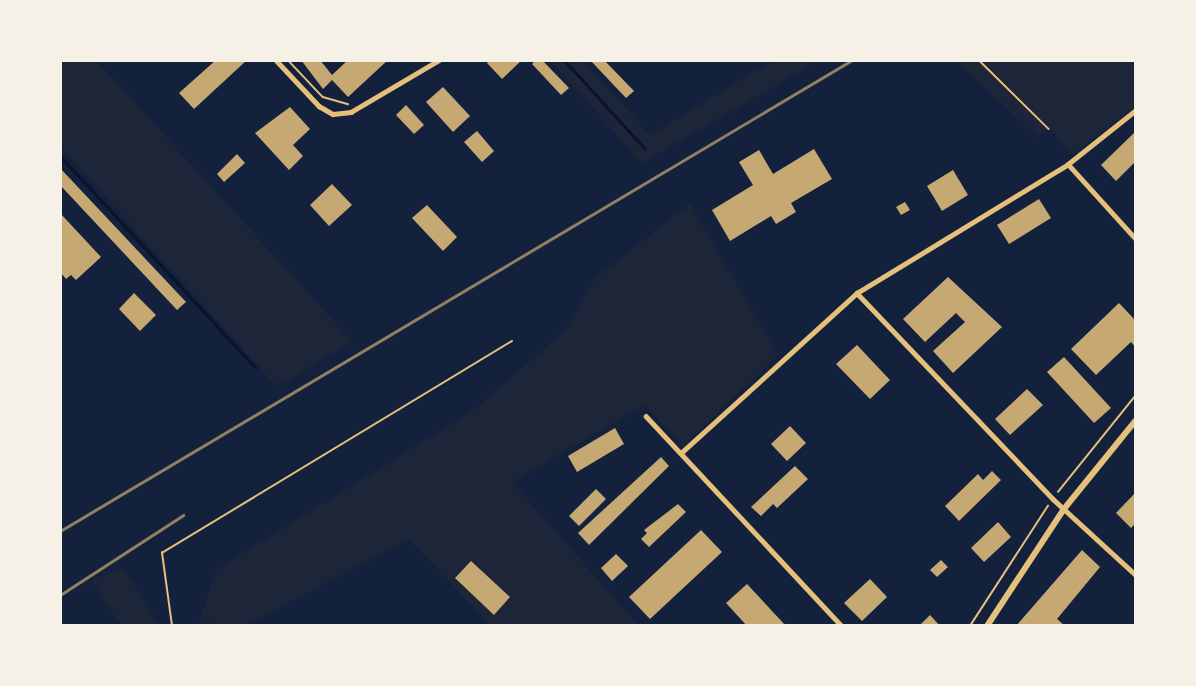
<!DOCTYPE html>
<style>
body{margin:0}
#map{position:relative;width:1196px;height:686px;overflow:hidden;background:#14213d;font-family:"Open Sans",sans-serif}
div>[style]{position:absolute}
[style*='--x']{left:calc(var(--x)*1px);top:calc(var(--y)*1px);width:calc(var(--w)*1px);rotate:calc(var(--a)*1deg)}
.green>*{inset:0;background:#1d2539}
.stream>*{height:3px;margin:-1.5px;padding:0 1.5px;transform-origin:1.5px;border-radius:1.5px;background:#0b132b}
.building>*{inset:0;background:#c6a872}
.path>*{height:1.5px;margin:-0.75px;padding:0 0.75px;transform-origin:0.75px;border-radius:0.75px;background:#e5c07b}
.minor>*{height:4.5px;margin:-2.25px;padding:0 2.25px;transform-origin:2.25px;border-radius:2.25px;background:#e5c07b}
.secondary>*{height:6px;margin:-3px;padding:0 3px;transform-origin:3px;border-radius:3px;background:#e5c07b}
.rail>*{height:3px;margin:-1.5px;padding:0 1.5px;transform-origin:1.5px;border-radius:1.5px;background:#918062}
span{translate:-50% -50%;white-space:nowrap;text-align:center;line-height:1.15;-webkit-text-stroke:5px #f6f1e7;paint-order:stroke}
.frame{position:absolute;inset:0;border:62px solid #f6f1e7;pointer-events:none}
</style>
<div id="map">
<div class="green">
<div style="clip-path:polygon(60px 60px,96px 60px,352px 341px,277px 387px,60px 146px)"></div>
<div style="clip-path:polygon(550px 60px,582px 60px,650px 135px,774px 60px,819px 60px,642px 163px)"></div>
<div style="clip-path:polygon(955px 60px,1136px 60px,1136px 106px,1073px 155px,1050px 129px,1038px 137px)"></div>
<div style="clip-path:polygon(690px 204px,778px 355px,683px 446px,644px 405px,512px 482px,639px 626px,491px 626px,409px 539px,247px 625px,199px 623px,216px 570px,471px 412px,565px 331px,595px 278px)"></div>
<div style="clip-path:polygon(124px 569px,159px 626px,123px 626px,106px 605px,92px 579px)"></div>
</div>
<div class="stream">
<div style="--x:564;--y:60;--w:120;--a:47.7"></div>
<div style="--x:60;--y:156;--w:287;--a:47.3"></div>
</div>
<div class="building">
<div style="clip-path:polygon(216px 60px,247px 60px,194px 109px,179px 93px)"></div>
<div style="clip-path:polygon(301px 60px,320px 60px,332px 75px,348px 60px,388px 60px,348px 97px,332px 80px,323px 89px)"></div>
<div style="clip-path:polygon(490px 60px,522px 60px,502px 79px,487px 63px)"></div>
<div style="clip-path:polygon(536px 60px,542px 60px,569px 88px,561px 95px,532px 64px)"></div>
<div style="clip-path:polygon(590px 60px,604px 60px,634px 91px,626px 98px)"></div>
<div style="clip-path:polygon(443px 87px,470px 116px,453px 132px,426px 102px)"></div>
<div style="clip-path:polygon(406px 105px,424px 125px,414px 134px,396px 115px)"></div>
<div style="clip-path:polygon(290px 107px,310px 129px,293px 145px,303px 156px,289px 170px,255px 133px)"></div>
<div style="clip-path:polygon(477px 131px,494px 151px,482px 162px,464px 142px)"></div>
<div style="clip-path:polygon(1136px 131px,1136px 161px,1116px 181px,1101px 165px)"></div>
<div style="clip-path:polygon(814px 149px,832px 179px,791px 203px,796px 212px,776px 224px,771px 216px,730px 241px,712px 210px,753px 185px,739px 162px,759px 150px,773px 174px)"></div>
<div style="clip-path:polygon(237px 154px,245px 163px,224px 182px,217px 174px)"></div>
<div style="clip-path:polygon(60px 168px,186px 302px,177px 310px,60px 185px)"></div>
<div style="clip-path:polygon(953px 170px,968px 195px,942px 211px,927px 186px)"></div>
<div style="clip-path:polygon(332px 184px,352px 205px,329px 226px,310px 205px)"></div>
<div style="clip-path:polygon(1039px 199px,1051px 218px,1009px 244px,997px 225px)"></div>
<div style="clip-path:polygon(905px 202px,910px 210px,901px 215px,896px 207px)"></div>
<div style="clip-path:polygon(427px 205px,457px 237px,443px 251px,412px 218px)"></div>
<div style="clip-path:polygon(60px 213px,101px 257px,76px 280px,71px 275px,66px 279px,60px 272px)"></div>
<div style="clip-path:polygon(948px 277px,1002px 327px,953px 373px,933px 351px,965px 322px,956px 313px,925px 342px,903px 319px)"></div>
<div style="clip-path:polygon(134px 293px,156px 315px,140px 331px,119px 309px)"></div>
<div style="clip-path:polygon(1119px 303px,1136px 321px,1136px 348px,1131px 342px,1096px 375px,1071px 349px)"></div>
<div style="clip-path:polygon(857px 345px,890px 380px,870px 399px,836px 364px)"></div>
<div style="clip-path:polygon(1064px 357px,1111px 408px,1094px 423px,1047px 372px)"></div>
<div style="clip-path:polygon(1027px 389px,1043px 405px,1010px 435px,995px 419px)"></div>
<div style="clip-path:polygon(790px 426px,806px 443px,787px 461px,771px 444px)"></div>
<div style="clip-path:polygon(615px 428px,624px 444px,577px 472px,568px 456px)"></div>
<div style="clip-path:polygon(661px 457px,669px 466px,589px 545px,578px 533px)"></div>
<div style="clip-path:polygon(795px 466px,808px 479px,777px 508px,773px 504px,761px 516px,751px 507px)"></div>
<div style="clip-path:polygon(992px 471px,1001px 480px,959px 521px,945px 506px,978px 474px,983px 480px)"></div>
<div style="clip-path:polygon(596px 489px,606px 499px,579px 526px,569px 516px)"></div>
<div style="clip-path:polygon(1136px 492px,1136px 523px,1131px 528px,1116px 513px)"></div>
<div style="clip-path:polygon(678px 504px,686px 512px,649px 547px,641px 539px,647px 533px,644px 530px)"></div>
<div style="clip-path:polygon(998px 522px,1011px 537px,984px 562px,971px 548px)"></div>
<div style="clip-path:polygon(701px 530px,722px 552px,650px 619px,629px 597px)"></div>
<div style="clip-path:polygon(1082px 550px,1100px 567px,1057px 619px,1064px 625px,1016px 626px)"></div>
<div style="clip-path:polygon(616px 554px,628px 566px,612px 581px,601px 568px)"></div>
<div style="clip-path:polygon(941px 560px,948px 567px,937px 577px,930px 570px)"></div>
<div style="clip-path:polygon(471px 561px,510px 597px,494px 615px,455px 578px)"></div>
<div style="clip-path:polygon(870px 579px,887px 597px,862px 621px,844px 603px)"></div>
<div style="clip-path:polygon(747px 584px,786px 626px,747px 626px,726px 603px)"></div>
<div style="clip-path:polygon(930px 615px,940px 626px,919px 626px)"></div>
</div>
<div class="path">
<div style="--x:288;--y:60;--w:51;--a:46.6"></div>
<div style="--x:323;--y:97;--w:26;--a:16"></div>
<div style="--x:979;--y:60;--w:98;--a:44.6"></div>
<div style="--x:1058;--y:492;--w:124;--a:-51.2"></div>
<div style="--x:172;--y:626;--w:74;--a:-97.8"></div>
<div style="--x:162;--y:553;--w:409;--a:-31.2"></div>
<div style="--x:970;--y:626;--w:143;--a:-57"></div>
</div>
<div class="minor">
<div style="--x:276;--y:60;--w:63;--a:46.9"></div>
<div style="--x:319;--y:106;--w:16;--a:30"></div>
<div style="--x:333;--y:114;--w:18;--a:-6"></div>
<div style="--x:351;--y:112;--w:102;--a:-30.6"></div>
<div style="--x:1068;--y:164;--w:101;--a:47.8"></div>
<div style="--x:857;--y:293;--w:284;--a:46.4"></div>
<div style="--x:1053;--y:499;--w:113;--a:42.5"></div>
<div style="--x:646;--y:416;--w:287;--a:47"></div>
<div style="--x:681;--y:453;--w:238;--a:-42.3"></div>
<div style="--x:857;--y:293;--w:247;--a:-31.4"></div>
<div style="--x:1068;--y:164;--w:87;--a:-38.5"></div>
</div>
<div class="secondary">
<div style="--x:987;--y:626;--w:140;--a:-56.7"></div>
<div style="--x:1064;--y:509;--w:114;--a:-51"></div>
</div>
<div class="rail">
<div style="--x:60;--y:531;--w:921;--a:-30.74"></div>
<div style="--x:60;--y:595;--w:147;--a:-33"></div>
</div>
<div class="frame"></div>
</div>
